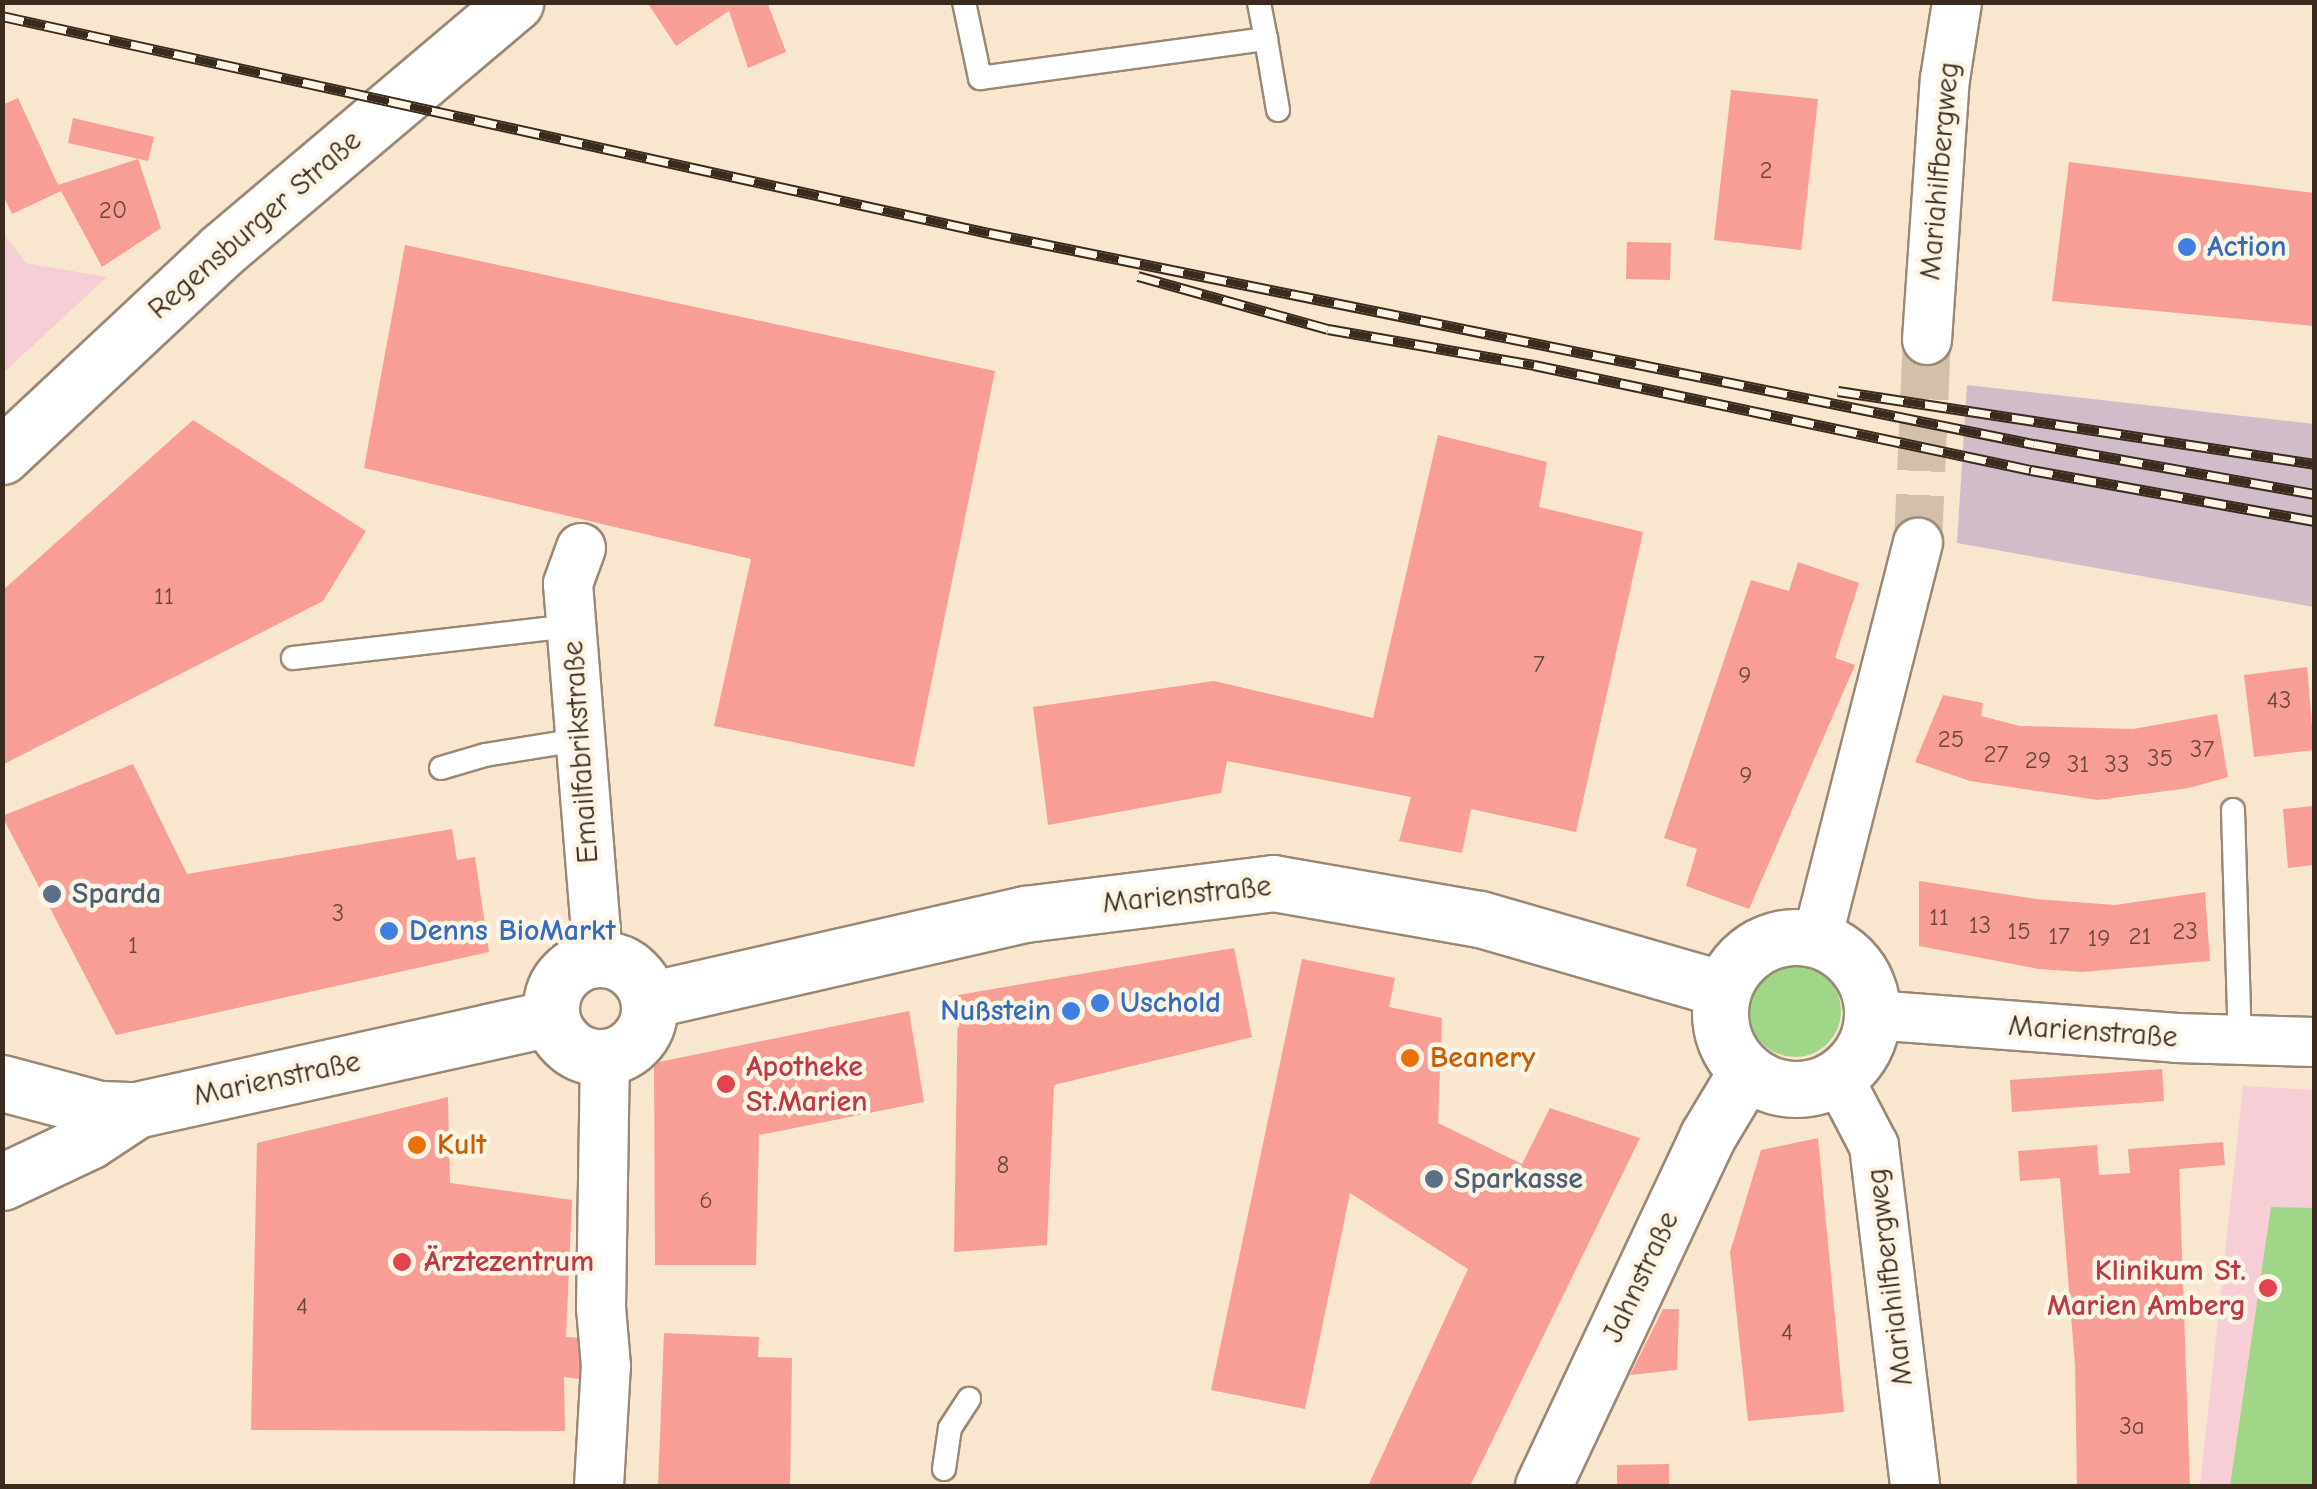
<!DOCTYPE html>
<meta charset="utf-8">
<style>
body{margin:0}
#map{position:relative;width:2317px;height:1489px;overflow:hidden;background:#f8e6ce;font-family:"Comic Neue",sans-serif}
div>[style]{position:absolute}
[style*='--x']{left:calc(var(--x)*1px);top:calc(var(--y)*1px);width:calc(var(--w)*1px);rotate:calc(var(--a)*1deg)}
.built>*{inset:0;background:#f6cfd6}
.industrial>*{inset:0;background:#d1bdc9}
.green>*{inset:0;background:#a0d688}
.round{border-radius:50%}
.building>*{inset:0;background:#f89e96}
.minor-tunnel>*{height:48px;margin-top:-24px;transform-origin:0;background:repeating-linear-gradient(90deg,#d2c0ab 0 48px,transparent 0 72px)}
.roads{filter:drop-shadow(2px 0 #9a8876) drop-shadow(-2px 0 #9a8876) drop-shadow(0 2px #9a8876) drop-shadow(0 -2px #9a8876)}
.service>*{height:22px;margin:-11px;padding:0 11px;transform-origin:11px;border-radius:11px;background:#fff}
.minor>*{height:48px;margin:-24px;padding:0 24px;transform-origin:24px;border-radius:24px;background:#fff}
.tertiary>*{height:55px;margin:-27.5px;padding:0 27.5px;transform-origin:27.5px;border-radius:27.5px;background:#fff}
.tertiary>.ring{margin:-27.5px;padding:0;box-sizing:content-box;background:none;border:55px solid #fff;border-radius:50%}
.primary>*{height:55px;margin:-27.5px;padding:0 27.5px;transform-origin:27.5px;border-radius:27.5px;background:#fff}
.rail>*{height:11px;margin-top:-5.5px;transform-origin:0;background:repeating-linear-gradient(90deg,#fcf5e5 0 22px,#3b2a1e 0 44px);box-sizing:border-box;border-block:2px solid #3b2a1e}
.dots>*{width:28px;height:28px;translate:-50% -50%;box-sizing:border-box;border:5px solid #fcf5e5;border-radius:50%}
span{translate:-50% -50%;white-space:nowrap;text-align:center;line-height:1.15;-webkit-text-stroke:9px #fcf5e5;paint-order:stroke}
.number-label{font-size:25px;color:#6a473c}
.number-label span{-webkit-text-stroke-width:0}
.street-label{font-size:30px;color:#3b2a1e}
.shop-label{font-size:30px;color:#366cbe;font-weight:700}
.left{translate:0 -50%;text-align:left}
.right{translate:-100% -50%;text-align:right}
.service-label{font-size:30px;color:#4e5e75;font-weight:700}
.food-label{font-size:30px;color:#c56008;font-weight:700}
.health-label{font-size:30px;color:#be3a42;font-weight:700}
.frame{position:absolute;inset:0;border:5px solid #3b2a1e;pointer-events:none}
</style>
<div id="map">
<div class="built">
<div style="clip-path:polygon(3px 232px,26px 263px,107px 277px,3px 373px)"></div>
<div style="clip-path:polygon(2243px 1086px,2314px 1090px,2314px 1486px,2200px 1486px)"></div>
</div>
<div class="industrial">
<div style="clip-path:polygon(1967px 385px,2314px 424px,2314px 607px,1957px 543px)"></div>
</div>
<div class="green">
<div class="round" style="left:1749px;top:965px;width:92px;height:92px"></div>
<div style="clip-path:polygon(2271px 1207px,2314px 1208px,2314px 1486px,2230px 1486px)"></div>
</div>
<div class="building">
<div style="clip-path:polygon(647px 2px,767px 2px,786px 52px,748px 68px,729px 11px,676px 46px)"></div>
<div style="clip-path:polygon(1731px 90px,1818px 99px,1801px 250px,1714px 240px)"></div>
<div style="clip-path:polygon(18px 98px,58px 185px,138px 159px,161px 228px,102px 267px,61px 191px,12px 214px,2px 193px,2px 105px)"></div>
<div style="clip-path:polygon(73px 118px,154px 137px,148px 161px,68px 143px)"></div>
<div style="clip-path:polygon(2069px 162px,2314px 193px,2314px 326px,2052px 301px)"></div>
<div style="clip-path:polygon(1627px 242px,1671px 243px,1670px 280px,1626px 279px)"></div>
<div style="clip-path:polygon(405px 245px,995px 371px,914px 767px,714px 726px,751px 559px,364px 468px)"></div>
<div style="clip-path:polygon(193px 420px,366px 531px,323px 601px,2px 765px,2px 591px)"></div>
<div style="clip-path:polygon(1438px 435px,1547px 462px,1539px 507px,1643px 532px,1576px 832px,1471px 809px,1462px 853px,1399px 841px,1411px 797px,1227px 761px,1221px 793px,1048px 825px,1033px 707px,1214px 681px,1373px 718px)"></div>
<div style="clip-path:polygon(1798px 562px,1859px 583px,1835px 658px,1855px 665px,1749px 909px,1686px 886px,1697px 849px,1664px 838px,1751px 580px,1789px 591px)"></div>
<div style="clip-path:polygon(2307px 667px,2314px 750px,2254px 757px,2244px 675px)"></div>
<div style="clip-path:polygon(1943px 695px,1983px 703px,1981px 716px,2020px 726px,2133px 729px,2217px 714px,2228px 777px,2189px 788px,2098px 800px,1970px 781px,1915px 762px)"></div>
<div style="clip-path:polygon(133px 764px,187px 874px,452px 829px,457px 860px,475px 857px,489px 952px,116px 1035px,2px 816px)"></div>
<div style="clip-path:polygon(2314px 806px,2314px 865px,2288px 868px,2283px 809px)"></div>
<div style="clip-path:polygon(1919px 881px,2035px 899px,2115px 905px,2205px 892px,2210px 961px,2081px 972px,2039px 969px,1919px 946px)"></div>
<div style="clip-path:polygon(1234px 948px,1252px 1037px,1054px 1085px,1047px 1245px,954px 1252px,958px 995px)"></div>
<div style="clip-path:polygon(1302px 959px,1395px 978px,1389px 1007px,1442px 1018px,1438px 1123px,1522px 1164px,1550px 1108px,1640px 1138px,1470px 1486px,1368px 1486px,1468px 1269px,1350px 1193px,1305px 1409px,1211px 1390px)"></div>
<div style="clip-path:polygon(909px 1011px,924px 1102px,759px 1135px,756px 1265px,655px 1265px,654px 1063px)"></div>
<div style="clip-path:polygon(2162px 1069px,2164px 1101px,2012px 1112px,2010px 1080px)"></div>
<div style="clip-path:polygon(448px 1097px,450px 1183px,572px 1200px,566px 1337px,583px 1338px,580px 1379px,564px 1377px,565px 1431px,251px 1430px,257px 1143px)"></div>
<div style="clip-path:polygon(1818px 1138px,1844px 1412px,1748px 1421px,1730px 1252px,1761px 1150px)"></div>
<div style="clip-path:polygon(2223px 1142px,2225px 1165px,2179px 1169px,2190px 1486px,2077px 1486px,2075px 1365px,2060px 1178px,2020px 1181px,2018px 1151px,2097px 1145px,2099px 1175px,2130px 1173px,2128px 1149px)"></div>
<div style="clip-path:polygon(1663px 1309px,1679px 1309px,1677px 1370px,1630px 1375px)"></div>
<div style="clip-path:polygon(664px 1333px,759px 1337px,758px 1357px,792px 1358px,790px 1486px,658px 1486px)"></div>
<div style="clip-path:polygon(1669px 1464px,1669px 1486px,1617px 1486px,1617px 1465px)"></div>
</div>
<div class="minor-tunnel">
<div style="--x:1918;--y:543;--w:203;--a:-87.5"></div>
</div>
<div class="roads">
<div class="service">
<div style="--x:964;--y:2;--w:78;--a:78.1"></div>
<div style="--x:980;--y:78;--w:289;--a:-7.8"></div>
<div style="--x:1266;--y:39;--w:38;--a:-101"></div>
<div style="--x:1266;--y:39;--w:72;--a:80.4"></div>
<div style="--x:293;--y:658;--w:280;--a:-6.6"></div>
<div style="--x:441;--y:768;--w:46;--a:-16.5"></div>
<div style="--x:485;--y:755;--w:95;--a:-9.1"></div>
<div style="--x:2233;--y:810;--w:231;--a:88.3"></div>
<div style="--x:944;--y:1469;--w:41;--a:-81.7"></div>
<div style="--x:950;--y:1428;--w:35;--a:-57"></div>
</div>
<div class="minor">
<div style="--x:1927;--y:340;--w:262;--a:-86.1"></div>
<div style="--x:1945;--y:79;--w:78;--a:-81.1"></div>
<div style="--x:581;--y:548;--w:38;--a:110"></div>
<div style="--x:568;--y:584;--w:376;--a:85.4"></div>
<div style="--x:1817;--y:939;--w:409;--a:-75.7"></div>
<div style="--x:1873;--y:1015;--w:305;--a:4.3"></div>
<div style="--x:2177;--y:1038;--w:137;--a:1.7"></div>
<div style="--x:1838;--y:1077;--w:78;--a:62.4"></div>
<div style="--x:1874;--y:1146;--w:342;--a:83.1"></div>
<div style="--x:599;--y:1486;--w:120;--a:-86.7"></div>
<div style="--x:606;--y:1366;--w:58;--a:-94.9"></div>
<div style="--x:601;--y:1308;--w:250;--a:-89.1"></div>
</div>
<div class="tertiary">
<div class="ring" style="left:1720px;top:937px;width:97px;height:97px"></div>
<div class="ring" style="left:551px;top:959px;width:43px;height:43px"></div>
<div style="--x:649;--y:1000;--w:386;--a:-12.9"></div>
<div style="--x:1025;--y:914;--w:250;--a:-7.1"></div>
<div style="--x:1273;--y:883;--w:210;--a:9.9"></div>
<div style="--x:1480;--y:919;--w:253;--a:16.1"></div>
<div style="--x:2;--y:1083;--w:101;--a:14.9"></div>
<div style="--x:100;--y:1109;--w:36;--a:2"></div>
<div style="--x:136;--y:1110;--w:425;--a:-12.5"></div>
<div style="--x:2;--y:1182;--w:96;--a:-25.2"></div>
<div style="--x:89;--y:1141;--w:56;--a:-33.4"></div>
<div style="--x:1543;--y:1486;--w:386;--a:-64.8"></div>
<div style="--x:1707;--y:1137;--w:76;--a:-59"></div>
</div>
<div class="primary">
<div style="--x:2;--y:456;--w:301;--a:-43.1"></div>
<div style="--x:222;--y:250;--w:384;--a:-40.2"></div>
</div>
</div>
<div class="rail">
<div style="--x:2;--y:16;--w:1011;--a:12.4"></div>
<div style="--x:989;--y:233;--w:1066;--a:11.42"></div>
<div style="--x:2034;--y:444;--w:284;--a:10.1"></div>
<div style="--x:1138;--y:276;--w:197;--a:15.6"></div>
<div style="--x:1328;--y:329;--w:209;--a:9.9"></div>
<div style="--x:1534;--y:365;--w:508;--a:11.93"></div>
<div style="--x:2031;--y:470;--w:288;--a:10.2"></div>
<div style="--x:1838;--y:391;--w:482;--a:8.7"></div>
</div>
<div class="dots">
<div style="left:2187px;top:247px;background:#3f7fe0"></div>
<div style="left:52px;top:894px;background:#5c6f8a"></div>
<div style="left:389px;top:931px;background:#3f7fe0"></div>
<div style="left:1100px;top:1003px;background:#3f7fe0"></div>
<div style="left:1071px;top:1011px;background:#3f7fe0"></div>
<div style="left:1410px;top:1058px;background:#e8710a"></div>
<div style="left:726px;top:1084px;background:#e0444e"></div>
<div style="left:417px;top:1145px;background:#e8710a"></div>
<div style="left:1434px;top:1179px;background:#5c6f8a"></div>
<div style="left:402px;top:1262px;background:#e0444e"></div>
<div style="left:2268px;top:1288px;background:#e0444e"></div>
</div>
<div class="number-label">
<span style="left:1766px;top:170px">2</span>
<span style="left:113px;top:210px">20</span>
<span style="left:164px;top:596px">11</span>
<span style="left:1539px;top:664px">7</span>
<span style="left:1745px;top:675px">9</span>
<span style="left:2279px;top:700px">43</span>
<span style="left:1951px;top:739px">25</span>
<span style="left:2202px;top:749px">37</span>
<span style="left:1996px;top:754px">27</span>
<span style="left:2160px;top:758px">35</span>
<span style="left:2038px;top:760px">29</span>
<span style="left:2078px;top:764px">31</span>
<span style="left:2117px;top:764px">33</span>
<span style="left:1746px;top:775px">9</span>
<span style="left:338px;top:913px">3</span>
<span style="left:1939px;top:917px">11</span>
<span style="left:1980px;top:925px">13</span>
<span style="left:2019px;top:931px">15</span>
<span style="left:2185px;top:931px">23</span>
<span style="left:2059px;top:936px">17</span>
<span style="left:2140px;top:936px">21</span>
<span style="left:2099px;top:938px">19</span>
<span style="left:133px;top:945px">1</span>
<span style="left:1003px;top:1165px">8</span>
<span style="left:706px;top:1200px">6</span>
<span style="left:302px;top:1306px">4</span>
<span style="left:1787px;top:1332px">4</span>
<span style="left:2132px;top:1426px">3a</span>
</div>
<div class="street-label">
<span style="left:1940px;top:171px;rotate:-85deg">Mariahilfbergweg</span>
<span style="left:255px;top:225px;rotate:-41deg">Regensburger Straße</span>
<span style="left:581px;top:752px;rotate:-94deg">Emailfabrikstraße</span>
<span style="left:1187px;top:895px;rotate:-6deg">Marienstraße</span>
<span style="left:2093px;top:1032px;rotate:4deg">Marienstraße</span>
<span style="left:277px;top:1079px;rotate:-12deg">Marienstraße</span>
<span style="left:1641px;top:1277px;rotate:-65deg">Jahnstraße</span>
<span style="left:1890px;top:1277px;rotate:-97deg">Mariahilfbergweg</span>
</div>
<div class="shop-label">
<span class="left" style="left:2207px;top:247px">Action</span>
<span class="left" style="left:409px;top:931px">Denns BioMarkt</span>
<span class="left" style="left:1120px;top:1003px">Uschold</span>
<span class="right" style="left:1051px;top:1011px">Nußstein</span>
</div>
<div class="service-label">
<span class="left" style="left:72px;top:894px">Sparda</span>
<span class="left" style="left:1454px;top:1179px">Sparkasse</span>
</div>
<div class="food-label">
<span class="left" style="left:1430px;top:1058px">Beanery</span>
<span class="left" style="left:437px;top:1145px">Kult</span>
</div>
<div class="health-label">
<span class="left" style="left:746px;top:1084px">Apotheke<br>St.Marien</span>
<span class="left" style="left:424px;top:1262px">Ärztezentrum</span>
<span class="right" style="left:2246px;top:1288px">Klinikum St.<br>Marien Amberg</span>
</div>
<div class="frame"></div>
</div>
